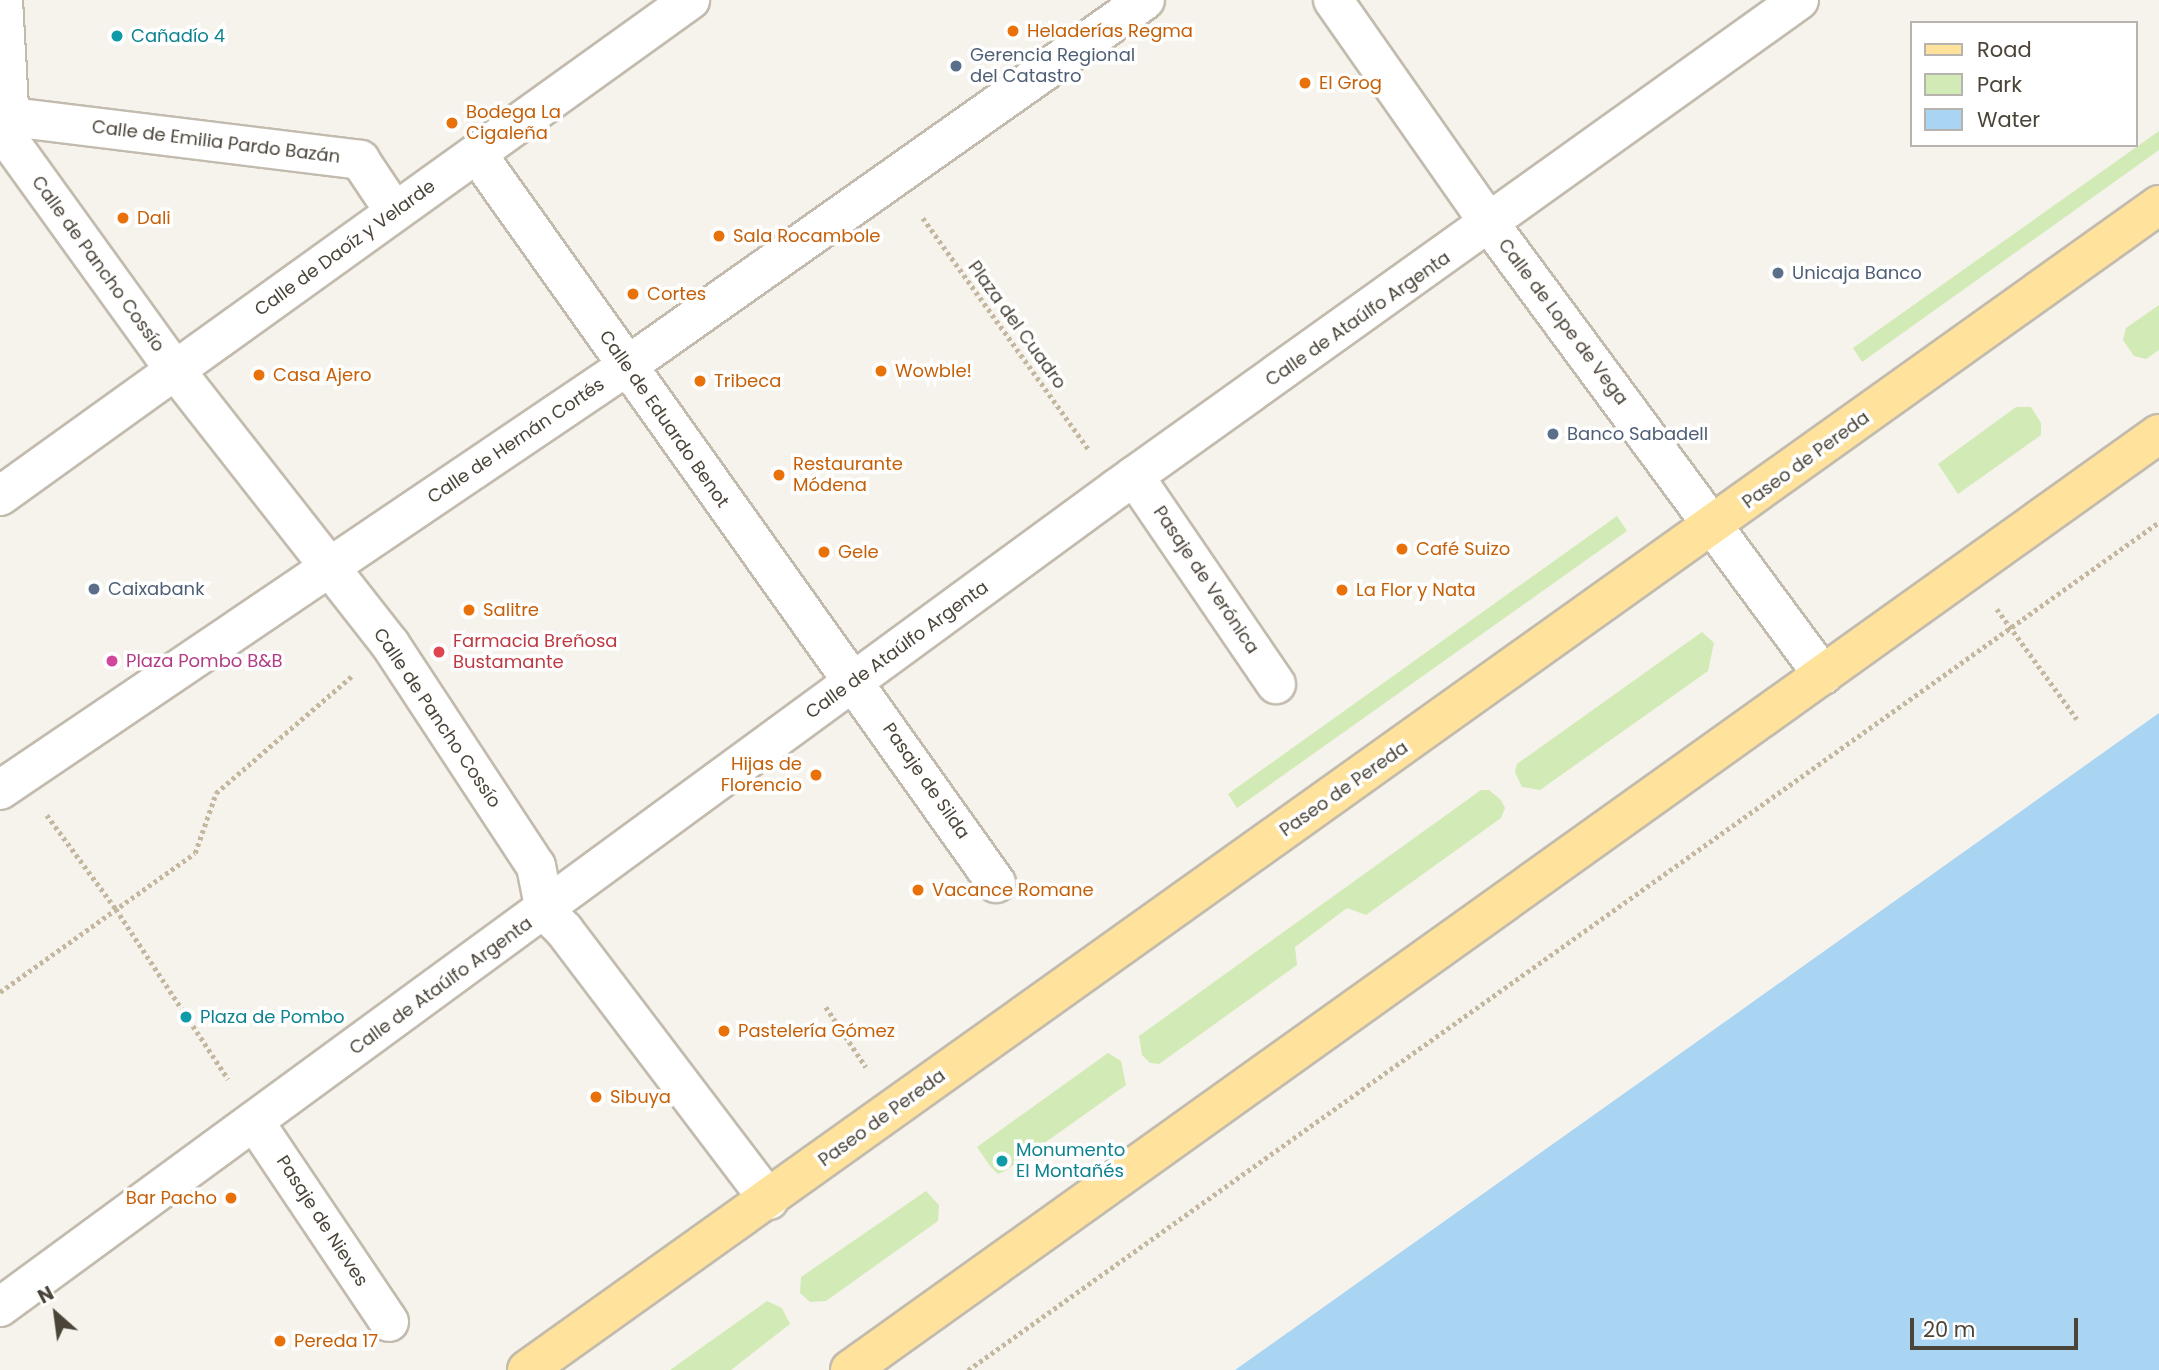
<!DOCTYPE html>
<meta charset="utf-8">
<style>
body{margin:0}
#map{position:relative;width:2159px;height:1370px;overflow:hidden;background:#f6f3ec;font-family:Poppins,sans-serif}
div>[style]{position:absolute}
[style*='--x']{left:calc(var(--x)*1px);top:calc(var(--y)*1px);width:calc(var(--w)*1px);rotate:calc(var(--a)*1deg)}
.green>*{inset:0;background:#d2eab5}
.water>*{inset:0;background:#a9d4f2}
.path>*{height:4.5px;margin-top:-2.25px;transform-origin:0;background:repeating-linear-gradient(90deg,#c4b79f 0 3.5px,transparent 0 7px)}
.roads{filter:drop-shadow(2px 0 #c2bbae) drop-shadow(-2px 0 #c2bbae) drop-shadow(0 2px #c2bbae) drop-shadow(0 -2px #c2bbae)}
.minor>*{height:38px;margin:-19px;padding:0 19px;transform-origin:19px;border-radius:19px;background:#fff}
.major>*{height:38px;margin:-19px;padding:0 19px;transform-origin:19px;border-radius:19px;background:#ffe39c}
.dots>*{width:19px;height:19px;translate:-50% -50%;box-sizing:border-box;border:4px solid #fff;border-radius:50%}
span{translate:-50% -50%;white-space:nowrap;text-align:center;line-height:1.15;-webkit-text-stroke:7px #fff;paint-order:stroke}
.food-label{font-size:18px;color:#c56008}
.left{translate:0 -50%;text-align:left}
.right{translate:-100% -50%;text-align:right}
.culture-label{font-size:18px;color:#0d838f}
.service-label{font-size:18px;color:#4e5e75}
.street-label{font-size:18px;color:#4b4439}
.health-label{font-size:18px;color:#be3a42}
.hotel-label{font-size:18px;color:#b23c85}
.legend{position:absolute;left:1910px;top:21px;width:228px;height:126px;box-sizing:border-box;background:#fff;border:2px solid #b7b4b0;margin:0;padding:9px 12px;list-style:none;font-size:21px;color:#4b4439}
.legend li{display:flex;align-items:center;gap:14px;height:35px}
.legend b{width:35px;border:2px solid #b7b4b0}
.north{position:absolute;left:21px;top:1279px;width:70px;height:70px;-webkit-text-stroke:5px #fff;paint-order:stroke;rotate:332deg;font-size:19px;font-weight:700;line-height:28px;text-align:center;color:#4b4439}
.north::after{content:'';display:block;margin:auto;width:24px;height:32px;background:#4b4439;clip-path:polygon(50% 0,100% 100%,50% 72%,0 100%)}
.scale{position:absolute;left:1910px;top:1318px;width:168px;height:32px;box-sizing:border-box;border:4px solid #4b4439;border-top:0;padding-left:9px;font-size:21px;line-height:24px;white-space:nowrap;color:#4b4439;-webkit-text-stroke:5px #fff;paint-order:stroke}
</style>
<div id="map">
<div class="green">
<div style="clip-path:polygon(2159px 131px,2159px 150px,1862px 362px,1853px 348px)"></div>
<div style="clip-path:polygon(2159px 305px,2159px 350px,2146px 359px,2134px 356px,2123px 340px,2126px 328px)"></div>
<div style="clip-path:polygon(2016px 407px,2031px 407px,2041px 423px,2041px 435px,1958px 494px,1938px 464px)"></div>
<div style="clip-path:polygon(1617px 516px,1627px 531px,1237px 808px,1228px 794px)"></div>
<div style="clip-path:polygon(1702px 632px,1714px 643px,1708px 671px,1540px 790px,1522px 787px,1515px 772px,1517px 764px)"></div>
<div style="clip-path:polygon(1481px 790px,1489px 790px,1501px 800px,1505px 808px,1501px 818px,1366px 915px,1347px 908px,1295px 947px,1297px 965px,1159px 1064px,1150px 1063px,1142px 1055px,1139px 1036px)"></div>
<div style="clip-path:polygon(1108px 1053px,1121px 1061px,1126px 1085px,1005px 1171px,998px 1174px,990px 1166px,977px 1147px)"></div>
<div style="clip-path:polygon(926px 1191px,939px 1205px,938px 1221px,826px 1301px,810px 1302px,800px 1293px,801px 1277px)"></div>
<div style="clip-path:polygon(767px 1301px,782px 1308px,790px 1324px,731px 1370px,670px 1370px)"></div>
</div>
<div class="water">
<div style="clip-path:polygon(2159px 713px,2159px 1370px,1235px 1370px,1667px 1063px)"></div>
</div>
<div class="path">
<div style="--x:923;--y:218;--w:285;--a:54.4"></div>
<div style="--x:1997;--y:609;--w:136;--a:54"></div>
<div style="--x:47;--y:815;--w:117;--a:53.7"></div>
<div style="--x:116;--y:909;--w:204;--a:56.6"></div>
<div style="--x:0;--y:992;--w:239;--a:-35.5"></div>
<div style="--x:195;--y:853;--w:64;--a:-70.7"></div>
<div style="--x:216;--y:793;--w:179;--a:-40.7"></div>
<div style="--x:826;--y:1007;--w:72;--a:56.3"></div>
<div style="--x:968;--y:1370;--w:1462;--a:-35.45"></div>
</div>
<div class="roads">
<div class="minor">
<div style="--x:3;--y:0;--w:141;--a:86.8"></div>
<div style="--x:1333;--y:0;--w:272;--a:55"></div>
<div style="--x:1489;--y:223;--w:562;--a:53.54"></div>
<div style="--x:11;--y:117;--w:352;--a:7"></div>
<div style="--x:360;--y:160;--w:61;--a:56.3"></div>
<div style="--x:11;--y:143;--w:280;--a:54.2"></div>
<div style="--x:175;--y:370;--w:348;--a:51.9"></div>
<div style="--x:390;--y:644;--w:266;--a:56.7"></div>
<div style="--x:536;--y:866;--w:46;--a:78.7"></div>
<div style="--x:545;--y:911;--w:27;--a:45"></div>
<div style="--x:564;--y:930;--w:339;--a:52.8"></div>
<div style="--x:477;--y:154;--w:895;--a:54.55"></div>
<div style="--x:1134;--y:476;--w:252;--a:55.7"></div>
<div style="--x:0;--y:496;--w:850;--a:-35.71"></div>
<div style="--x:0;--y:790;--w:757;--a:-34.07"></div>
<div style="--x:627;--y:366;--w:634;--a:-35.24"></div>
<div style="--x:254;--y:1121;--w:242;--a:56.1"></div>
<div style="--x:0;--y:1307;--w:1384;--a:-36.24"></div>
<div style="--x:1116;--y:489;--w:840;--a:-35.6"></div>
</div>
<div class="major">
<div style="--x:527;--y:1370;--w:2005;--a:-35.52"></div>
<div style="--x:850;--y:1370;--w:1609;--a:-35.57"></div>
</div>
</div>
<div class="dots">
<div style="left:1013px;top:31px;background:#e8710a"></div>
<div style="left:117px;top:36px;background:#0f9aa8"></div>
<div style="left:956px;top:66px;background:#5c6f8a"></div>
<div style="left:1305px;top:83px;background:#e8710a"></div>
<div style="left:452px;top:123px;background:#e8710a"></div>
<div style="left:123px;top:218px;background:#e8710a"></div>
<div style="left:719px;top:236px;background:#e8710a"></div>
<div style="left:1778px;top:273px;background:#5c6f8a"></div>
<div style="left:633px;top:294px;background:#e8710a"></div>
<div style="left:881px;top:371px;background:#e8710a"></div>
<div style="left:259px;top:375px;background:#e8710a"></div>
<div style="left:700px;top:381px;background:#e8710a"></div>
<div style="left:1553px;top:434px;background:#5c6f8a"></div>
<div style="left:779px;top:475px;background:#e8710a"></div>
<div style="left:1402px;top:549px;background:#e8710a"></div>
<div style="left:824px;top:552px;background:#e8710a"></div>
<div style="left:94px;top:589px;background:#5c6f8a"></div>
<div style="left:1342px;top:590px;background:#e8710a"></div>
<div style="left:469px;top:610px;background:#e8710a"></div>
<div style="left:439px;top:652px;background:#e0444e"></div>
<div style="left:112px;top:661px;background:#d1479c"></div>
<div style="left:816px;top:775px;background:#e8710a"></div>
<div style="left:918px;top:890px;background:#e8710a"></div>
<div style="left:186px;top:1017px;background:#0f9aa8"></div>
<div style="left:724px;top:1031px;background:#e8710a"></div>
<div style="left:596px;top:1097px;background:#e8710a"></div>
<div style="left:1002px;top:1161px;background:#0f9aa8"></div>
<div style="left:231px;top:1198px;background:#e8710a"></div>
<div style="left:280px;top:1341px;background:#e8710a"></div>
</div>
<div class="food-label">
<span class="left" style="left:1027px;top:31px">Heladerías Regma</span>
<span class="left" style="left:1319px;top:83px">El Grog</span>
<span class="left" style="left:466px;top:123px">Bodega La<br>Cigaleña</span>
<span class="left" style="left:137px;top:218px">Dali</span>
<span class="left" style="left:733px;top:236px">Sala Rocambole</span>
<span class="left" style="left:647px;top:294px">Cortes</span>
<span class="left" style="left:895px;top:371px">Wowble!</span>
<span class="left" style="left:273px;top:375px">Casa Ajero</span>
<span class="left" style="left:714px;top:381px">Tribeca</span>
<span class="left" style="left:793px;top:475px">Restaurante<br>Módena</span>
<span class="left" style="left:1416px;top:549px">Café Suizo</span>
<span class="left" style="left:838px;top:552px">Gele</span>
<span class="left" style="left:1356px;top:590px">La Flor y Nata</span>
<span class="left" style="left:483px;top:610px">Salitre</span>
<span class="right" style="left:802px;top:775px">Hijas de<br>Florencio</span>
<span class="left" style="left:932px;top:890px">Vacance Romane</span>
<span class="left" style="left:738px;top:1031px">Pastelería Gómez</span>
<span class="left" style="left:610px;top:1097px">Sibuya</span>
<span class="right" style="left:217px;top:1198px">Bar Pacho</span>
<span class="left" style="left:294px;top:1341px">Pereda 17</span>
</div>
<div class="culture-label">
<span class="left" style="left:131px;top:36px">Cañadío 4</span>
<span class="left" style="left:200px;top:1017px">Plaza de Pombo</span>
<span class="left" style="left:1016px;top:1161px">Monumento<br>El Montañés</span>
</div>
<div class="service-label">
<span class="left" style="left:970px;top:66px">Gerencia Regional<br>del Catastro</span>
<span class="left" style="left:1792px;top:273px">Unicaja Banco</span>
<span class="left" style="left:1567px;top:434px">Banco Sabadell</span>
<span class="left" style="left:108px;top:589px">Caixabank</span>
</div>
<div class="street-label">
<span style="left:216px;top:142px;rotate:7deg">Calle de Emilia Pardo Bazán</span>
<span style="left:345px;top:248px;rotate:-36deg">Calle de Daoíz y Velarde</span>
<span style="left:98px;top:264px;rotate:54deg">Calle de Pancho Cossío</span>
<span style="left:1358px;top:319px;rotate:-35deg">Calle de Ataúlfo Argenta</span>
<span style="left:1563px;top:322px;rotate:53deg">Calle de Lope de Vega</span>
<span style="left:1017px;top:325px;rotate:54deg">Plaza del Cuadro</span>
<span style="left:664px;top:419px;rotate:55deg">Calle de Eduardo Benot</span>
<span style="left:516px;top:441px;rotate:-34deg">Calle de Hernán Cortés</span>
<span style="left:1806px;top:460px;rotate:-36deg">Paseo de Pereda</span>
<span style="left:1206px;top:580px;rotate:56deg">Pasaje de Verónica</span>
<span style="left:897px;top:650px;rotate:-36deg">Calle de Ataúlfo Argenta</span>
<span style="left:437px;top:718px;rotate:56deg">Calle de Pancho Cossío</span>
<span style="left:926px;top:781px;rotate:55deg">Pasaje de Silda</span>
<span style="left:1344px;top:789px;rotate:-35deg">Paseo de Pereda</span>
<span style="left:441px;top:986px;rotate:-36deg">Calle de Ataúlfo Argenta</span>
<span style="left:882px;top:1118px;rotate:-36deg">Paseo de Pereda</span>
<span style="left:322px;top:1221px;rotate:57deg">Pasaje de Nieves</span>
</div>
<div class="health-label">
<span class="left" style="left:453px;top:652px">Farmacia Breñosa<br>Bustamante</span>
</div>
<div class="hotel-label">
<span class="left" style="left:126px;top:661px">Plaza Pombo B&amp;B</span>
</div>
<ul class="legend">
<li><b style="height:9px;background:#ffe39c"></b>Road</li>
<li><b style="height:19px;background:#d2eab5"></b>Park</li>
<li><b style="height:19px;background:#a9d4f2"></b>Water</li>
</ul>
<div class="north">N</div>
<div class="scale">20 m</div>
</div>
